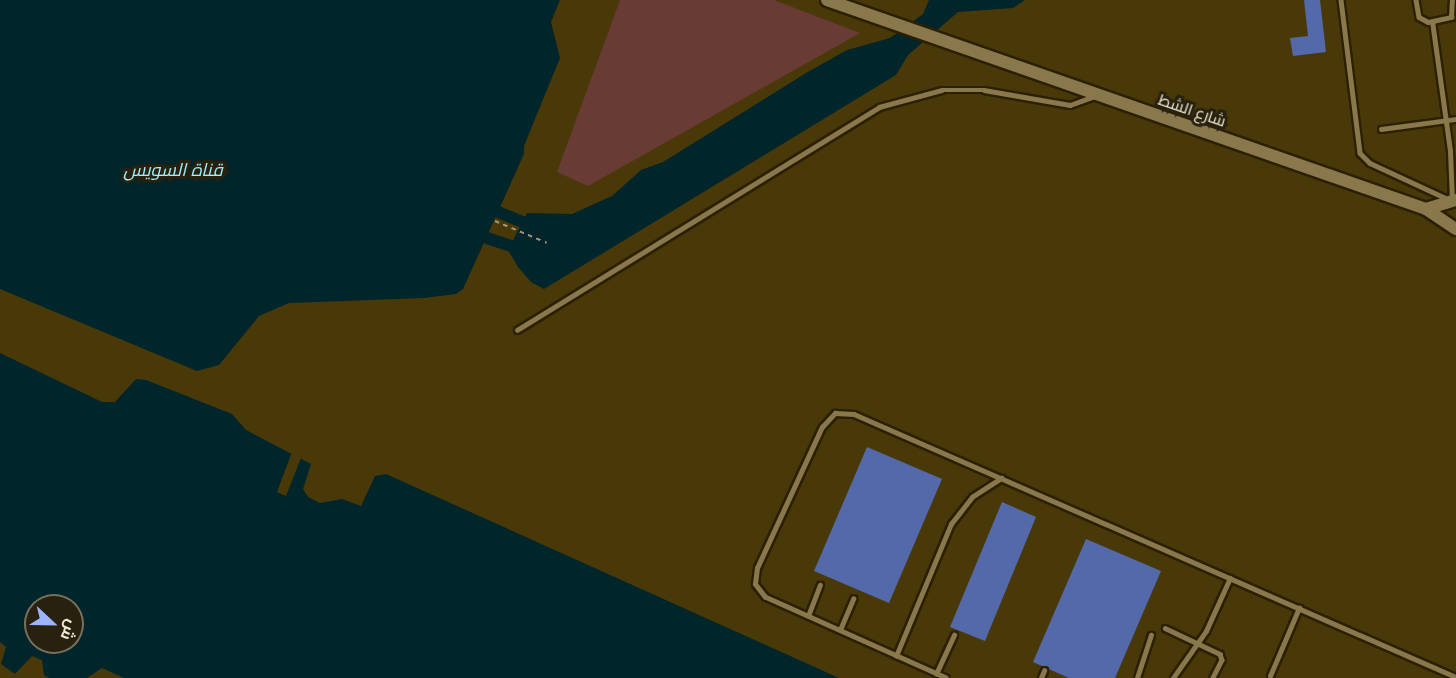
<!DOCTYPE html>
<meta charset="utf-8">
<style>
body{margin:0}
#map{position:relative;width:1456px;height:678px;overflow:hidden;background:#493909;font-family:"Nunito Sans",Cairo,sans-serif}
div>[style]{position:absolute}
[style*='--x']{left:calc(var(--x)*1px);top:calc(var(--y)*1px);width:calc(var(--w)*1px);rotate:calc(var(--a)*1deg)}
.green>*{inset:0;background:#693b35}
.water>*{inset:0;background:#00252a}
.pier>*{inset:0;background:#493909}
.canal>*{height:12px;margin:-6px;padding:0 6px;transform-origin:6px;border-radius:6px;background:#00252a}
.building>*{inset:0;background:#5469a9}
.path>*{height:2px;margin-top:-1px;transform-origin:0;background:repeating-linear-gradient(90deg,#a29673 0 4.5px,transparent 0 9px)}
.roads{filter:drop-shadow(2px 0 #2c2000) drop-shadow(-2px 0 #2c2000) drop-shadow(0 2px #2c2000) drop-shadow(0 -2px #2c2000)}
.service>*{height:4.5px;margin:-2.25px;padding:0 2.25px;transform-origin:2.25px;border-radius:2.25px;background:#89784c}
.tertiary>*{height:12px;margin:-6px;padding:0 6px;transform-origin:6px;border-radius:6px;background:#89784c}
span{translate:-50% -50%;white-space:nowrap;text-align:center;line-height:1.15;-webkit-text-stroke:6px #28210f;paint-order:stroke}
.street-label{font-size:16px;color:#f0e7cf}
.water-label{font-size:18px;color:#9eeefc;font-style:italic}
.north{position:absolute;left:24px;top:594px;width:60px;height:60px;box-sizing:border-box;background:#28210f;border:2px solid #78705c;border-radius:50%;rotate:112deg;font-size:16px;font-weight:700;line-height:24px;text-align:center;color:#f0e7cf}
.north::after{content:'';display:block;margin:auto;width:21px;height:27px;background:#9bb4fd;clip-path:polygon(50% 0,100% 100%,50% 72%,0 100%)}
</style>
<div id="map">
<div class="green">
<div style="clip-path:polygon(620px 0,774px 0,860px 33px,588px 186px,557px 172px)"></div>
</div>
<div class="water">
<div style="clip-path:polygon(0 0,560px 0,551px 22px,560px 58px,524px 146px,524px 154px,463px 289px,456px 294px,424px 298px,289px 303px,259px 316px,219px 365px,197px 371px,0 289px)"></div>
<div style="clip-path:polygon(929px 0,1025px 0,1013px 8px,958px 12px,908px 55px,896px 75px,544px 289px,531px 282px,518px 267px,508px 250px,527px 213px,572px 214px,612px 196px,641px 170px,663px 162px,806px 73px,847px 50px,890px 38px,923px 14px)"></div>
<div style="clip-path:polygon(evenodd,0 353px,102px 402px,115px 402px,136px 379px,146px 380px,232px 414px,246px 430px,311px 464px,303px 489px,308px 497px,320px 503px,342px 499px,361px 506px,375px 476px,386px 474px,839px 678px,124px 678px,102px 668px,87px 678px,49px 678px,44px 675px,42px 660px,32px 656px,15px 674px,1px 664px,6px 647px,0 642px,0 353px,36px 606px,72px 606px,72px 642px,36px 642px,36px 606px)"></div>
</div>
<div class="pier">
<div style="clip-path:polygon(292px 452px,301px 458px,286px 496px,277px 492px)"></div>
</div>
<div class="canal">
<div style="--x:498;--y:212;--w:42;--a:22.3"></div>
<div style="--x:487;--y:238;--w:41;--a:18.4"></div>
</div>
<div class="building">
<div style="clip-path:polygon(1304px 0,1320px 0,1326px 52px,1293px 56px,1290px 38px,1308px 36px)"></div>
<div style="clip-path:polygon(867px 447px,942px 479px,889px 603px,814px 571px)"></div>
<div style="clip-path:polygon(1002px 502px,1036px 517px,985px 641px,950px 627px)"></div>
<div style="clip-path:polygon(1086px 539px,1161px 571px,1115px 678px,1069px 678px,1033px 662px)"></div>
</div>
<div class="path">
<div style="--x:495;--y:221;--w:56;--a:22.9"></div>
</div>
<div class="roads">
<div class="service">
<div style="--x:1341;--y:0;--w:154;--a:82.9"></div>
<div style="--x:1360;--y:153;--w:14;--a:45"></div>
<div style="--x:1370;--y:163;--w:90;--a:24.9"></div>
<div style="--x:1452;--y:201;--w:50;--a:-92.3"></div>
<div style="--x:1450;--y:151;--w:130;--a:-97.9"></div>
<div style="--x:1416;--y:0;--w:17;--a:80"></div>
<div style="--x:1419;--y:17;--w:10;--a:29"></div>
<div style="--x:1428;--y:22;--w:24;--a:-12"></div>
<div style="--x:1451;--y:17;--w:17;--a:-87"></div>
<div style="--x:1381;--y:129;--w:76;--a:-7.6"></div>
<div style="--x:517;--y:330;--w:425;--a:-31.6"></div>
<div style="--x:879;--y:107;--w:65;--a:-15.1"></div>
<div style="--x:942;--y:90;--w:42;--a:0"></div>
<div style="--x:984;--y:90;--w:87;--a:9.9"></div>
<div style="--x:1070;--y:105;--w:27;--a:-20"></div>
<div style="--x:808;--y:616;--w:33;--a:-69"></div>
<div style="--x:1165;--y:628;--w:61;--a:25.3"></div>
<div style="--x:1220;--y:654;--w:6;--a:72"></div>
<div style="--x:1222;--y:660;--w:20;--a:117"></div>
<div style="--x:840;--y:630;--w:34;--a:-67"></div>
<div style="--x:896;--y:656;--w:143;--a:-67.4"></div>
<div style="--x:951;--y:524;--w:34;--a:-52"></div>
<div style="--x:972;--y:497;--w:35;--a:-33"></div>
<div style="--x:936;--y:674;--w:43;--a:-65.2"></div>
<div style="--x:1270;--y:676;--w:74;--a:-66.9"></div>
<div style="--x:946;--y:678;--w:198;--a:-155.9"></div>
<div style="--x:765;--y:597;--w:16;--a:-128"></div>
<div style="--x:755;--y:584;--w:16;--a:-83"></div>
<div style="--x:757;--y:568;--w:155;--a:-65.3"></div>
<div style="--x:822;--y:427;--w:19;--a:-47"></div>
<div style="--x:835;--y:413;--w:19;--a:3"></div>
<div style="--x:854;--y:414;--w:657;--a:23.6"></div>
<div style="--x:1041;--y:678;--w:8;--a:-67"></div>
<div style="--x:1137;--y:678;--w:45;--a:-72"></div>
<div style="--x:1173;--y:678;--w:57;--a:-54.9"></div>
<div style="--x:1206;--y:631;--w:58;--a:-65.6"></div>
</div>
<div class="tertiary">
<div style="--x:827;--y:0;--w:634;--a:19.23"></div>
<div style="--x:1426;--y:209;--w:36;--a:34"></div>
<div style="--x:1426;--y:209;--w:31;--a:-17"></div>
</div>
</div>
<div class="street-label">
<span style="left:1192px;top:111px;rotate:19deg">شارع الشط</span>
</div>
<div class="water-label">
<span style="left:173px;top:170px">قناة السويس</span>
</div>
<div class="north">ش</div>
</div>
